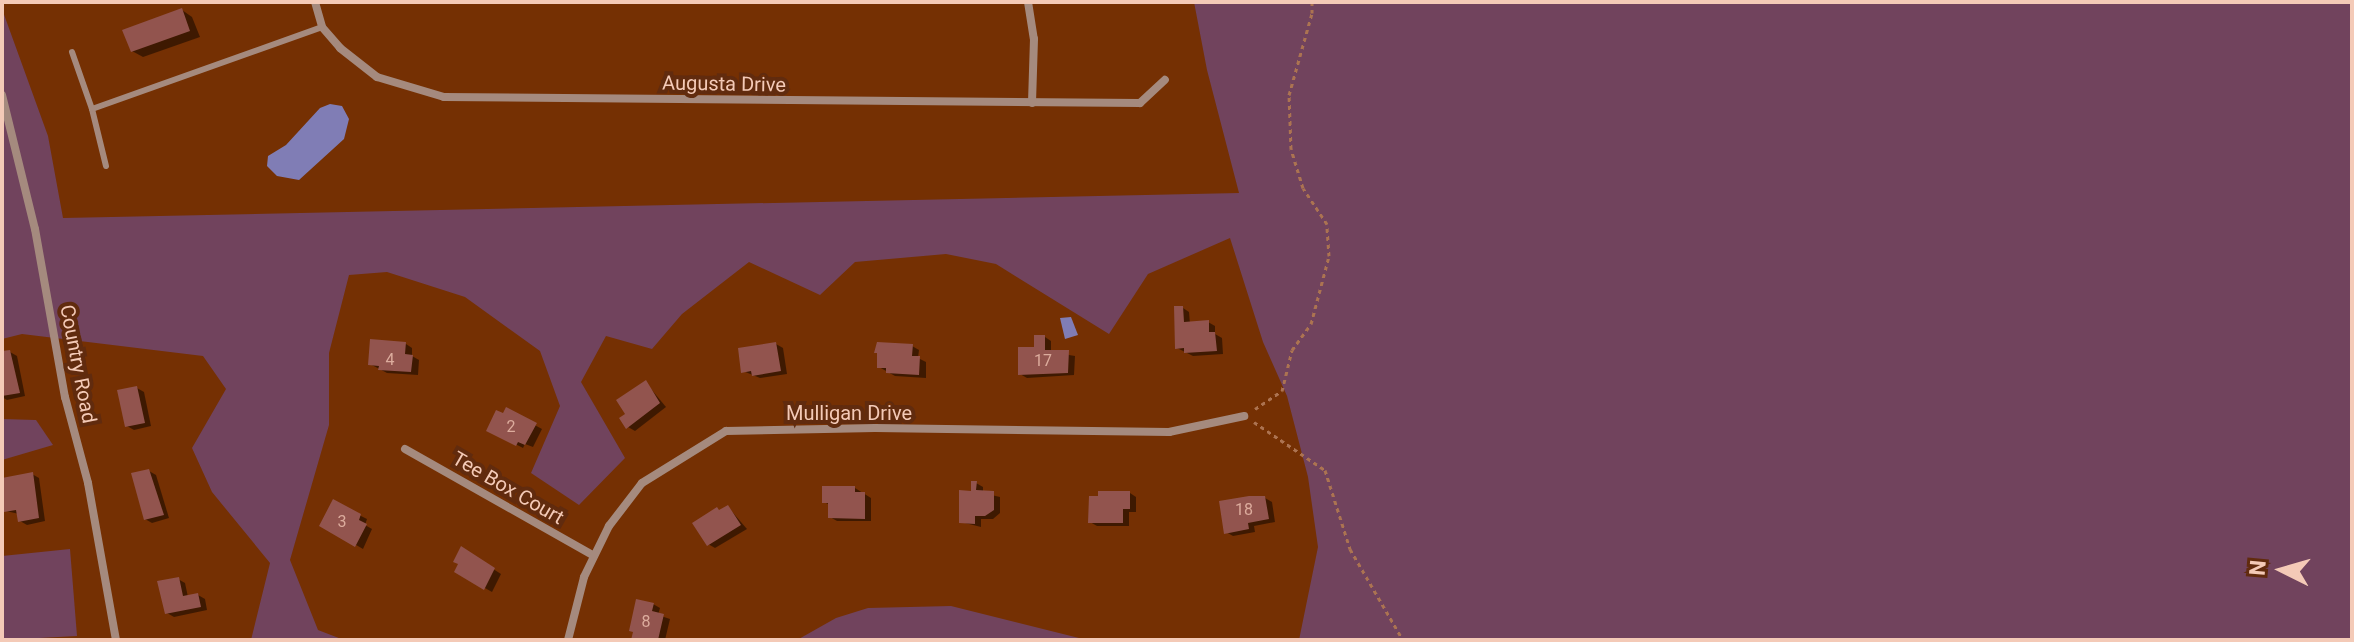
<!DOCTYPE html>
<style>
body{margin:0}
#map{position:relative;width:2354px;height:642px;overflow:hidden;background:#753003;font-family:Roboto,sans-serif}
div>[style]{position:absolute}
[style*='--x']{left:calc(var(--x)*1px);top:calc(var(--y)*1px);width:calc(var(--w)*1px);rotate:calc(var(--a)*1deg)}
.green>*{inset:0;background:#71435d}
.water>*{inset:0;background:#807db5}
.shadow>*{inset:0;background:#0007}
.building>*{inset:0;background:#92544e}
.path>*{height:3px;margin-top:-1.5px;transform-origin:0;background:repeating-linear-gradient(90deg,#ac7351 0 4px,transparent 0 8px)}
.lane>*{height:6px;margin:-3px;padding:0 3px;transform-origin:3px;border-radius:3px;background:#a58a7e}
.street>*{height:8px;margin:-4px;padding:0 4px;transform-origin:4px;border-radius:4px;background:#a58a7e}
span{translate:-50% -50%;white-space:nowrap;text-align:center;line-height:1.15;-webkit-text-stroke:8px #612b0e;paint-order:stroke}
.number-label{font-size:16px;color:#dcac9d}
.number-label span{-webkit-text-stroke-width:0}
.street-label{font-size:20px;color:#f4cab7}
.frame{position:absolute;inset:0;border:4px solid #f4cab7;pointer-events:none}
.north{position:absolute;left:2242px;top:530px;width:80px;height:80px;-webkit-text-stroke:6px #612b0e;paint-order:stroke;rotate:275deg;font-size:22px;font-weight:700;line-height:32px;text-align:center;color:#f4cab7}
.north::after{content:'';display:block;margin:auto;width:28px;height:36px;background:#f4cab7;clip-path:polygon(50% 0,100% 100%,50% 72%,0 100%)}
</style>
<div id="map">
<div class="green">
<div style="clip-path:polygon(1194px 2px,2352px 2px,2352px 640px,1299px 640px,1318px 547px,1308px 477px,1287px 396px,1263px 342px,1230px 238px,1148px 274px,1109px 334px,996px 264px,946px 254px,855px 262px,820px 295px,749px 262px,682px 314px,652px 349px,606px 336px,581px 382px,625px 458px,579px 505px,531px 473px,560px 406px,540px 351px,465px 297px,387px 272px,349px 275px,329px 353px,329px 425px,290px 560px,318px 630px,344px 640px,251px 640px,270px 563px,212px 492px,192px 448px,226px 389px,203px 356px,22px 334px,2px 339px,2px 9px,48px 136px,63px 218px,1239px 193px,1207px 70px)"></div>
<div style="clip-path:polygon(2px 419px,36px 420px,53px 445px,2px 460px)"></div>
<div style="clip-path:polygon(70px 549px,77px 636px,2px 640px,2px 556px)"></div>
<div style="clip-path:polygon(951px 606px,1087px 640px,797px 640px,836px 618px,868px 608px)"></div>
</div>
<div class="water">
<div style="clip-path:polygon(330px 104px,342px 106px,349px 119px,344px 139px,299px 180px,277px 176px,267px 166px,268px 156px,286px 145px,320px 108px)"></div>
<div style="clip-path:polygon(1071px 317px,1078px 335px,1065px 339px,1060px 318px)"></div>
</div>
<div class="shadow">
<div style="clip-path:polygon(182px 10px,192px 17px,200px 37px,143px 57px,132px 51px)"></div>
<div style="clip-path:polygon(1183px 308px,1189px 312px,1190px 324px,1208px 322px,1215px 326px,1215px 334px,1222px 338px,1223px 354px,1193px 356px,1177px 348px)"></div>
<div style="clip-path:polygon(1045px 337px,1051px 341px,1051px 352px,1075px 356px,1074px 375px,1027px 378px,1020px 374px)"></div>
<div style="clip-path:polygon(406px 344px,412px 348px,412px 356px,419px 360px,418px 375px,387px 373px,370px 364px)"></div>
<div style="clip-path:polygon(776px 344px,783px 348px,787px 374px,760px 378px,743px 371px)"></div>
<div style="clip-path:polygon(912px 346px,919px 350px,918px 358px,926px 362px,926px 378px,895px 376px,879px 367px)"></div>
<div style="clip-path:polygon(10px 352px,17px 356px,25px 396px,7px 400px,2px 397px,2px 354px)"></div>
<div style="clip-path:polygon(646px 383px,666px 407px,635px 431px,628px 427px,627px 415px)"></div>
<div style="clip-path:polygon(137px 388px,144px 392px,151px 426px,134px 430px,127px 426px)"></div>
<div style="clip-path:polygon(507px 410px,542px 429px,533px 447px,525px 444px,523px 448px,488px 430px)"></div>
<div style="clip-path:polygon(149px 471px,156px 475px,169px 518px,152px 523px,145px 519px)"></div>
<div style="clip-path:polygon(32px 474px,39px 478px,45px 521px,27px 525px,20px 521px,19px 514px,6px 511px,2px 480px)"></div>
<div style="clip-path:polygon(976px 483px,983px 487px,983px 493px,1000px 497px,1000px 513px,993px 519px,981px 519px,981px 527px,961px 522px)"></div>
<div style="clip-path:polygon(855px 488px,871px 498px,871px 521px,837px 521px,830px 517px,830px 505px,824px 502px)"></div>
<div style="clip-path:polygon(1130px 493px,1136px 497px,1136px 512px,1129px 512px,1129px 526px,1097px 526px,1090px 522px)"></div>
<div style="clip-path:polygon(1265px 498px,1272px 502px,1275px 522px,1254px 526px,1255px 532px,1233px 536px,1226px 532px)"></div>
<div style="clip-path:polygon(333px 502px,367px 519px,365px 525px,372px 529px,363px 549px,322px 525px)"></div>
<div style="clip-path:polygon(728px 507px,747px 529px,715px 548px,708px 544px,721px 512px)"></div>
<div style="clip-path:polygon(462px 549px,501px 574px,492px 592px,457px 572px)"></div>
<div style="clip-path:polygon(178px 579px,185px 583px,188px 597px,198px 595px,205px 599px,207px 610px,174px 617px,167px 613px)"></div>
<div style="clip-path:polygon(653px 604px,660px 608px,658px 615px,670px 619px,665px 640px,633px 640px)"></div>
</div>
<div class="building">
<div style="clip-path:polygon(182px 8px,190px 31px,131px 52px,122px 30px)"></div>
<div style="clip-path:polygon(1174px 306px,1183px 306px,1184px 322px,1209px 320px,1209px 332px,1215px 332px,1217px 351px,1184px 353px,1184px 348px,1175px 349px)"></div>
<div style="clip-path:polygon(1034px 335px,1045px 335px,1045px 350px,1069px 350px,1068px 373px,1018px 375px,1018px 347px,1034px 347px)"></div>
<div style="clip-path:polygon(370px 339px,406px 342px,405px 354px,413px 355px,411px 372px,378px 370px,379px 366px,368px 365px)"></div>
<div style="clip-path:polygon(776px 342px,781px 371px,752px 376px,751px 371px,741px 373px,738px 348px)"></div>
<div style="clip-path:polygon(877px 342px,913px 344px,912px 356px,920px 356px,919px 375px,886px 373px,886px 368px,877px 368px,877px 353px,874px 353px)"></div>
<div style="clip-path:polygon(10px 350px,20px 393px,2px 396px,2px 351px)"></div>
<div style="clip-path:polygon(646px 380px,660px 403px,626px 429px,619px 418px,625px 414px,616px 400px)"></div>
<div style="clip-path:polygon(137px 386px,145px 423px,125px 427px,117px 390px)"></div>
<div style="clip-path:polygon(506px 407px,537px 423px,525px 445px,518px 442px,516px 446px,486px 431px,496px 410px,503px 413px)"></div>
<div style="clip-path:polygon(149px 469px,164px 515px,144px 520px,131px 473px)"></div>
<div style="clip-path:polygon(33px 472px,39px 518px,18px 522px,16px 510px,4px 512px,2px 478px)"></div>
<div style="clip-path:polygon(971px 481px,977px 481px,976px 490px,994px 491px,994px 510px,985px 516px,975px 516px,975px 524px,959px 523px,959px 490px,971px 491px)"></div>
<div style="clip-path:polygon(822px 486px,855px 486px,855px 492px,865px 492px,865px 519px,828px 518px,828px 503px,822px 503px)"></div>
<div style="clip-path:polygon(1098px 491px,1130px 491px,1130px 509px,1123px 509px,1123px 523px,1088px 523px,1089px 496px,1098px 496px)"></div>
<div style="clip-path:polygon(1249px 496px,1265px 496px,1269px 519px,1248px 523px,1249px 529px,1224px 534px,1219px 501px)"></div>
<div style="clip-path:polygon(333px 499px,361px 514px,359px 520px,367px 524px,355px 547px,319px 526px)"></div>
<div style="clip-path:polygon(728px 505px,741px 525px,707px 546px,692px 523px,717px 507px,719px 510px)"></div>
<div style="clip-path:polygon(461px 546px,495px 568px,484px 590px,454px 572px,458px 564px,453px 562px)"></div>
<div style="clip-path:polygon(179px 577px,183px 596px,198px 593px,201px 607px,165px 614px,157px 581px)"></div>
<div style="clip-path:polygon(636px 599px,654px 603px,652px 611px,664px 614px,658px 640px,631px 640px,633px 632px,629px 631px)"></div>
</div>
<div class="path">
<div style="--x:1255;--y:409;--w:32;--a:-34"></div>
<div style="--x:1282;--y:391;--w:42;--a:-76.3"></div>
<div style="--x:1292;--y:350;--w:32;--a:-54"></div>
<div style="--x:1311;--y:324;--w:70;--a:-75.2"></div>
<div style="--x:1329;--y:256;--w:32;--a:-94"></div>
<div style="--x:1327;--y:224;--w:43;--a:-123.7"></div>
<div style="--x:1303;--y:188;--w:41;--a:-107.1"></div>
<div style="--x:1291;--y:149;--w:54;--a:-92.1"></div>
<div style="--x:1289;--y:95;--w:85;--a:-74.3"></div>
<div style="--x:1312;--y:13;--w:11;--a:-90"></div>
<div style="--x:1254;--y:422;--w:86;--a:34.1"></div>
<div style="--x:1325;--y:470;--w:83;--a:72.4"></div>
<div style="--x:1350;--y:549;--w:105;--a:59.8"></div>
</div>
<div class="lane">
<div style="--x:72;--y:52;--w:60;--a:70.7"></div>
<div style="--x:106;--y:166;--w:59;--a:-103.8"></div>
<div style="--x:92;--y:109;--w:244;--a:-19.6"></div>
</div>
<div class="street">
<div style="--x:315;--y:2;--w:26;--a:74"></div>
<div style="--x:322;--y:27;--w:28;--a:49"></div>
<div style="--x:340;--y:48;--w:47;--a:38.1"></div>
<div style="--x:377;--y:77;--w:70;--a:16.6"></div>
<div style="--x:444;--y:97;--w:696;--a:0.49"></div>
<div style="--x:1140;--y:103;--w:34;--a:-43"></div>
<div style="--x:1028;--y:2;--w:37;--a:81"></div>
<div style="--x:1034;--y:39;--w:64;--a:91.8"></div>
<div style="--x:2;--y:95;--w:138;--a:76.2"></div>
<div style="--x:35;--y:229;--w:171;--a:79.9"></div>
<div style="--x:65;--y:397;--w:89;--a:75"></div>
<div style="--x:88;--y:483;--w:159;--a:79.9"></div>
<div style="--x:405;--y:449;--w:217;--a:29.5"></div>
<div style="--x:568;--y:640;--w:65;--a:-75.7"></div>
<div style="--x:584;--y:577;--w:57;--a:-63.9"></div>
<div style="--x:609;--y:526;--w:54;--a:-52.5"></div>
<div style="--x:642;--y:483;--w:99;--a:-31.8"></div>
<div style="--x:726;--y:431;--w:149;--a:-1.2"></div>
<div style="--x:875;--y:428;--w:294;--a:0.8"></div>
<div style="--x:1169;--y:432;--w:77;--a:-12"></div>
</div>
<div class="number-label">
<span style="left:390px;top:360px">4</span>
<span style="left:1043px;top:361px">17</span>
<span style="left:511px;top:427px">2</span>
<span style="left:1244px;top:510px">18</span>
<span style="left:342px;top:522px">3</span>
<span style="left:646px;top:622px">8</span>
</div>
<div class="street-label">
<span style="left:724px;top:84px;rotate:1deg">Augusta Drive</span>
<span style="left:78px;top:364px;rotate:79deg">Country Road</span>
<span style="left:849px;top:413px">Mulligan Drive</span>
<span style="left:508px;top:488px;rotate:30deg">Tee Box Court</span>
</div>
<div class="frame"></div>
<div class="north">N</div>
</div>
